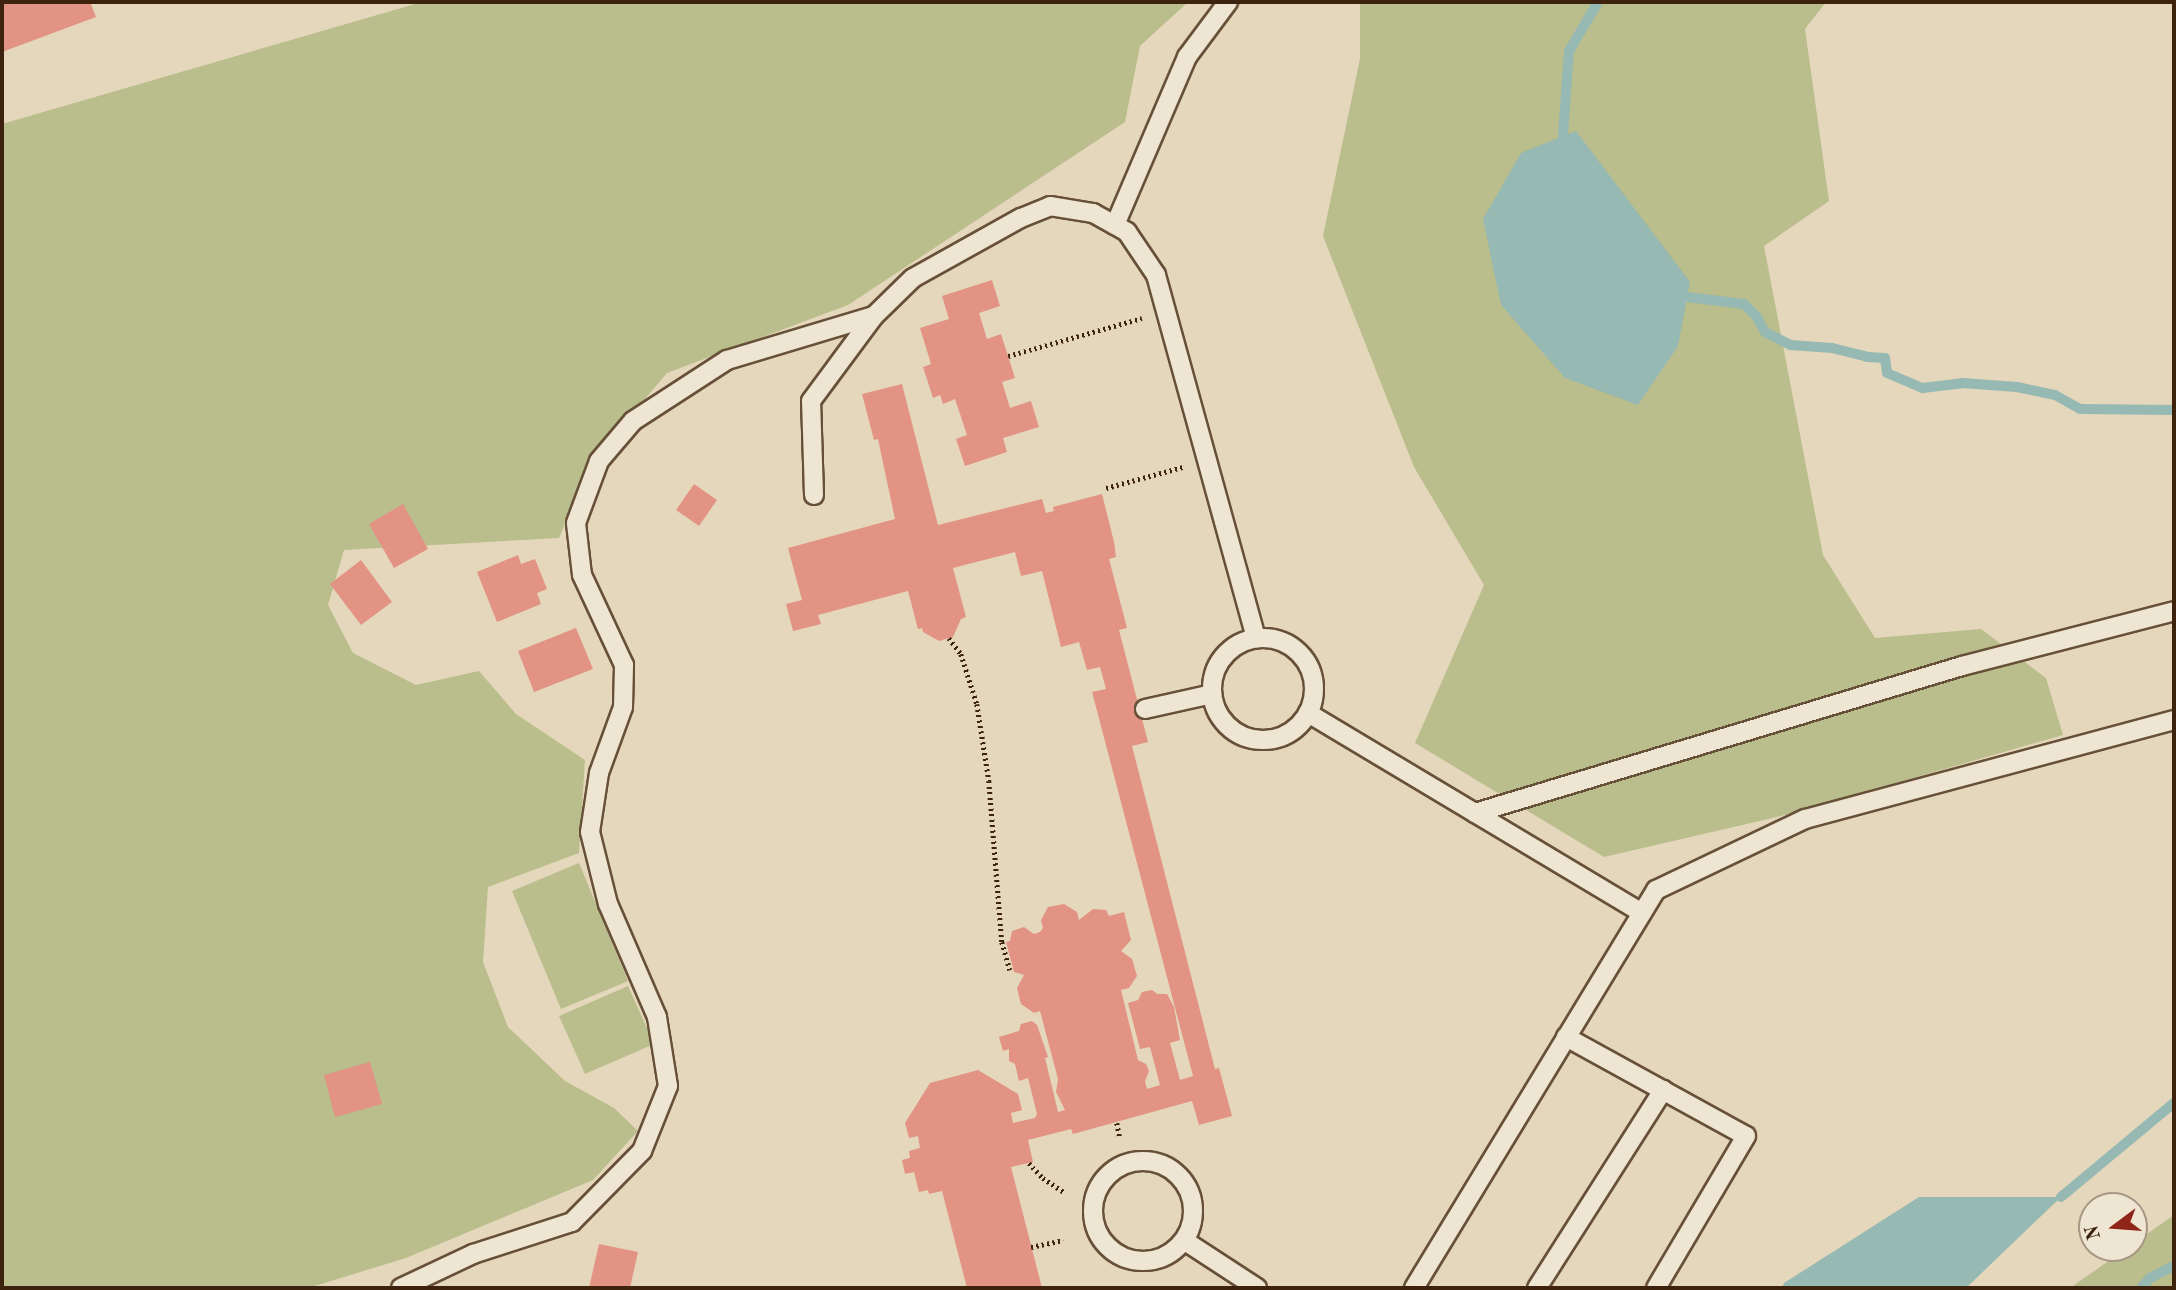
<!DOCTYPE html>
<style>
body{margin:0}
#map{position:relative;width:2176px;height:1290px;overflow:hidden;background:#e5d7bb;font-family:"Old Standard TT",serif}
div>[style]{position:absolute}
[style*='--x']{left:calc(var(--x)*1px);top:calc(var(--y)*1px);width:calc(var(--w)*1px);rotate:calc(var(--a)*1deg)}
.green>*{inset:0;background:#babd8c}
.water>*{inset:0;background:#96b9b3}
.stream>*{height:10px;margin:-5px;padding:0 5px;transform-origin:5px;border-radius:5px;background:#96b9b3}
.building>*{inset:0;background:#e29384}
.path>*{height:4.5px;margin-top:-2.25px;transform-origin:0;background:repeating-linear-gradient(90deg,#3d230d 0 2px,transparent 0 5.5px)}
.roads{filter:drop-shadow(2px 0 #675038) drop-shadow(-2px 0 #675038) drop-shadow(0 2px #675038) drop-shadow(0 -2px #675038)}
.lane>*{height:18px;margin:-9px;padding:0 9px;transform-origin:9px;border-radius:9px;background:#eee5d3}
.lane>.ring{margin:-9px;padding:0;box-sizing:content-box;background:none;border:18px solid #eee5d3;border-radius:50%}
span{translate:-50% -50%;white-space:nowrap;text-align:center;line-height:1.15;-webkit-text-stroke:5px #eee5d3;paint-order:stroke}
.frame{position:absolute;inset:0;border:4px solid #3d230d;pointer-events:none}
.north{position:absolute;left:2078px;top:1192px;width:70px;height:70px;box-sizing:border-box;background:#eee5d3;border:2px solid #a79784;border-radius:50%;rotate:254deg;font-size:19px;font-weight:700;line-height:28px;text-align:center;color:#3d230d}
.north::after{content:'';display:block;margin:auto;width:24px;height:32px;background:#8f2418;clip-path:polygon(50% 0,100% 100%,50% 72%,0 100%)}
</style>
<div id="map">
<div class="green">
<div style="clip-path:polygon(422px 2px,1188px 2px,1140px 46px,1125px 122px,848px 305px,667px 373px,590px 463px,559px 538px,344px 550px,328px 605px,353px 653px,416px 685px,479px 671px,516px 714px,585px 760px,579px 853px,488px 887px,483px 962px,508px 1027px,565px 1081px,614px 1108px,638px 1131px,593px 1180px,406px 1258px,308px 1288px,2px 1288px,2px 124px)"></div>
<div style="clip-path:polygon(1360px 2px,1826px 2px,1805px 29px,1829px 201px,1764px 246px,1823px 555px,1875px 638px,1981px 629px,2046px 678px,2063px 735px,1781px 816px,1604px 857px,1415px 743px,1484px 585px,1414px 467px,1323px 236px,1360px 59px)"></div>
<div style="clip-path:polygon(579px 863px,628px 981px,561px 1009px,512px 891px)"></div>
<div style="clip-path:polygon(628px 986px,654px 1044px,585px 1074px,559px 1016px)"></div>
<div style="clip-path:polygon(2174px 1215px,2174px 1288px,2070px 1288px,2127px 1248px,2134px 1248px,2134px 1243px)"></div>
</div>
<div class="water">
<div style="clip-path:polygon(1576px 131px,1690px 282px,1678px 346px,1638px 405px,1565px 378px,1501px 305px,1483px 219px,1521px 153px)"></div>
<div style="clip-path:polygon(1919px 1197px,2061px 1197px,1966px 1288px,1782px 1288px,1784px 1283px)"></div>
</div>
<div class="stream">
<div style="--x:1563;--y:136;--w:85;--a:-86"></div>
<div style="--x:1569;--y:51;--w:57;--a:-59.4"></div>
<div style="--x:1687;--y:297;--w:57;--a:7"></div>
<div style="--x:1744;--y:304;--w:18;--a:45"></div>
<div style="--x:1757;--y:317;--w:17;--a:62"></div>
<div style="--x:1765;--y:332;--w:28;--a:27"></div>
<div style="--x:1790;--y:345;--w:42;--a:4.1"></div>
<div style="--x:1832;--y:348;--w:36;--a:14"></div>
<div style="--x:1867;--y:357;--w:18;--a:3"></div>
<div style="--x:1885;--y:358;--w:15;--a:82"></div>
<div style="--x:1887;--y:373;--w:39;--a:23"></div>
<div style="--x:1923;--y:388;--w:39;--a:-7"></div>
<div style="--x:1962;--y:383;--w:55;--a:4.2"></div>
<div style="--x:2017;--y:387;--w:39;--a:12"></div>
<div style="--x:2055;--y:395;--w:29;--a:29"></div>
<div style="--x:2080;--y:409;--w:94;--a:0.6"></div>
<div style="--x:2061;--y:1197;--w:147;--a:-39.8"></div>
<div style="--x:2141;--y:1288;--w:13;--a:-48"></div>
<div style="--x:2150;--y:1278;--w:27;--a:-27"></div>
</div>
<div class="building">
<div style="clip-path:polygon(2px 2px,90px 2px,96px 17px,2px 52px)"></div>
<div style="clip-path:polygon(992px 280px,1000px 306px,979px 313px,987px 339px,1001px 334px,1015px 378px,1002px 382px,1010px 408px,1031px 401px,1039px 427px,1003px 438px,1007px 452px,965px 466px,956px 439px,967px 435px,955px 399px,943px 404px,940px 395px,933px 398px,923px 367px,931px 364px,920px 328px,949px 319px,942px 296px)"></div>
<div style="clip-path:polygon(902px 384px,938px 525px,1042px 499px,1046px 513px,1054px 511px,1053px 507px,1102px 494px,1114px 542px,1116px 557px,1109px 559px,1127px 628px,1119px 630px,1148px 742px,1132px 746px,1215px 1069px,1219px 1068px,1232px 1116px,1199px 1125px,1192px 1101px,1073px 1134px,1071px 1129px,1028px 1140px,1033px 1162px,1011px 1167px,1042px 1288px,967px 1288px,942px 1191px,929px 1194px,928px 1190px,919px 1192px,914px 1172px,905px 1174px,902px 1160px,910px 1158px,909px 1151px,920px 1148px,918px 1136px,909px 1138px,905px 1123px,930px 1083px,978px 1070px,1018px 1094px,1022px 1110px,1011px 1113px,1013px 1123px,1035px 1118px,1037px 1114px,1028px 1078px,1019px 1081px,1015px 1064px,1009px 1061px,1009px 1049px,1003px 1051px,999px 1037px,1019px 1031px,1021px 1024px,1032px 1021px,1037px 1025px,1048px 1057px,1045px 1058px,1058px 1112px,1065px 1110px,1056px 1092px,1058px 1079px,1040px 1011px,1034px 1013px,1021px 1004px,1017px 988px,1024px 975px,1014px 972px,1006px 942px,1010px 941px,1012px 931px,1024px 927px,1034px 934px,1040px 932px,1043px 928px,1041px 920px,1048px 907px,1064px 904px,1077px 912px,1079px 920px,1093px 909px,1106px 910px,1109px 916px,1124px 912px,1131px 940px,1121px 951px,1132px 959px,1137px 976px,1129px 988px,1121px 990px,1138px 1060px,1146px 1064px,1149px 1071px,1145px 1081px,1147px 1089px,1160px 1085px,1150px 1047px,1140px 1049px,1128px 1003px,1138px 1000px,1142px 992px,1152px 990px,1157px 994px,1167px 994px,1174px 1007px,1180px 1040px,1170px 1043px,1180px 1080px,1193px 1076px,1092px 692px,1106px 689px,1100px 667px,1087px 670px,1079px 642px,1061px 647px,1042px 571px,1021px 576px,1015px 552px,953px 568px,966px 617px,961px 619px,953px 637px,939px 641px,923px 632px,922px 628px,918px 629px,908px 591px,818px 615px,821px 624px,793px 631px,786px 604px,802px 600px,788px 548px,895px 519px,878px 439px,874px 440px,862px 394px)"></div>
<div style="clip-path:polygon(694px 484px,717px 500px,699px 526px,676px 510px)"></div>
<div style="clip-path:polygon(403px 504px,428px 549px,394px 568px,369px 524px)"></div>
<div style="clip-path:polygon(518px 555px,521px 564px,535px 559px,547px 589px,537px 593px,541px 604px,497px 622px,477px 572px)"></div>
<div style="clip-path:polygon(361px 560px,392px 602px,361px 625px,330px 584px)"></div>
<div style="clip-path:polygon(576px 628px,593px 669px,534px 692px,518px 651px)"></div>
<div style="clip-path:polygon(370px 1062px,382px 1104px,335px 1117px,324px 1075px)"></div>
<div style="clip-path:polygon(599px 1244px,638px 1252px,630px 1288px,589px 1288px)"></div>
</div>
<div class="path">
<div style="--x:1008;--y:356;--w:139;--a:-15.8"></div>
<div style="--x:1106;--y:488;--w:80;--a:-15.3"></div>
<div style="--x:949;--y:638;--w:20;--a:53"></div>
<div style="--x:961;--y:654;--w:52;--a:72.3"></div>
<div style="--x:977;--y:704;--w:78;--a:81.1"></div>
<div style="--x:989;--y:781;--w:162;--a:85.4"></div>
<div style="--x:1002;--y:942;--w:29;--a:74"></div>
<div style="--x:1117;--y:1123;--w:15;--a:79"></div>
<div style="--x:1029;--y:1163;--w:21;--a:47"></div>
<div style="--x:1043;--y:1178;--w:25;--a:34"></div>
<div style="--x:1031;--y:1247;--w:33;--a:-12"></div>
</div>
<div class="roads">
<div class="lane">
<div style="--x:1115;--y:225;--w:183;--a:-66.8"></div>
<div style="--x:1187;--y:57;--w:69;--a:-53.3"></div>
<div style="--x:814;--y:495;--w:94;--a:-91.8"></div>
<div style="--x:811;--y:401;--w:106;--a:-53.5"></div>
<div style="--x:874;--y:316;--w:54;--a:-44.3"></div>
<div style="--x:913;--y:278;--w:124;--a:-29.1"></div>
<div style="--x:1021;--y:218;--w:31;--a:-22"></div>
<div style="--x:1050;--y:206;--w:44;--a:9.2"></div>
<div style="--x:1093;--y:213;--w:39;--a:29"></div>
<div style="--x:1127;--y:232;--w:52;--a:56"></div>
<div style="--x:1156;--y:275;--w:377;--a:74.6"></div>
<div class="ring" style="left:1212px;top:638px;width:84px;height:84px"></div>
<div style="--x:1145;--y:709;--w:69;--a:-12.6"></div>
<div style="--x:1308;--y:713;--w:389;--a:30.9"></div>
<div style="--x:1475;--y:813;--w:509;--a:-16.8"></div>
<div style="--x:1962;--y:666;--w:219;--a:-14.5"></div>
<div style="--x:1566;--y:1037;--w:205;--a:28.8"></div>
<div style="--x:1746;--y:1136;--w:177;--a:120.6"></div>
<div class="ring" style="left:1093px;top:1161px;width:82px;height:82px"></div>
<div style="--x:1185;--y:1241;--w:86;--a:33.1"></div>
<div style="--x:401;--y:1288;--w:80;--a:-25.3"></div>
<div style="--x:473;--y:1254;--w:104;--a:-17.9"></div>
<div style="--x:572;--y:1222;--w:100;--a:-45.4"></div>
<div style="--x:642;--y:1151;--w:70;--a:-68.2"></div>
<div style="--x:668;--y:1086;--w:70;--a:-99.1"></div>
<div style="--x:657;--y:1017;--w:123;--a:-113.4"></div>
<div style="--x:608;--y:904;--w:74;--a:-104"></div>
<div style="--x:590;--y:832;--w:60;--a:-81.3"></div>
<div style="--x:599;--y:773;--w:70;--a:-70"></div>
<div style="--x:623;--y:707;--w:42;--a:-88.6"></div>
<div style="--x:624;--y:665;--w:99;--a:-115"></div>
<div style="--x:582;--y:575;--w:52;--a:-96.6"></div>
<div style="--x:576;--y:523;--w:66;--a:-69.6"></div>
<div style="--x:599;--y:461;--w:52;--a:-49.6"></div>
<div style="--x:633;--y:421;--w:112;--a:-33"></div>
<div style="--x:727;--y:360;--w:153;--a:-16.7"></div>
<div style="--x:1414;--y:1288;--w:466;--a:-58.7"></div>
<div style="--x:1656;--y:890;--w:165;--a:-25.5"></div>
<div style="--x:1805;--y:819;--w:382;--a:-15"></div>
<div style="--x:1537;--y:1288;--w:235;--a:-57.5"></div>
</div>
</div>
<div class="frame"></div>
<div class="north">N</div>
</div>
